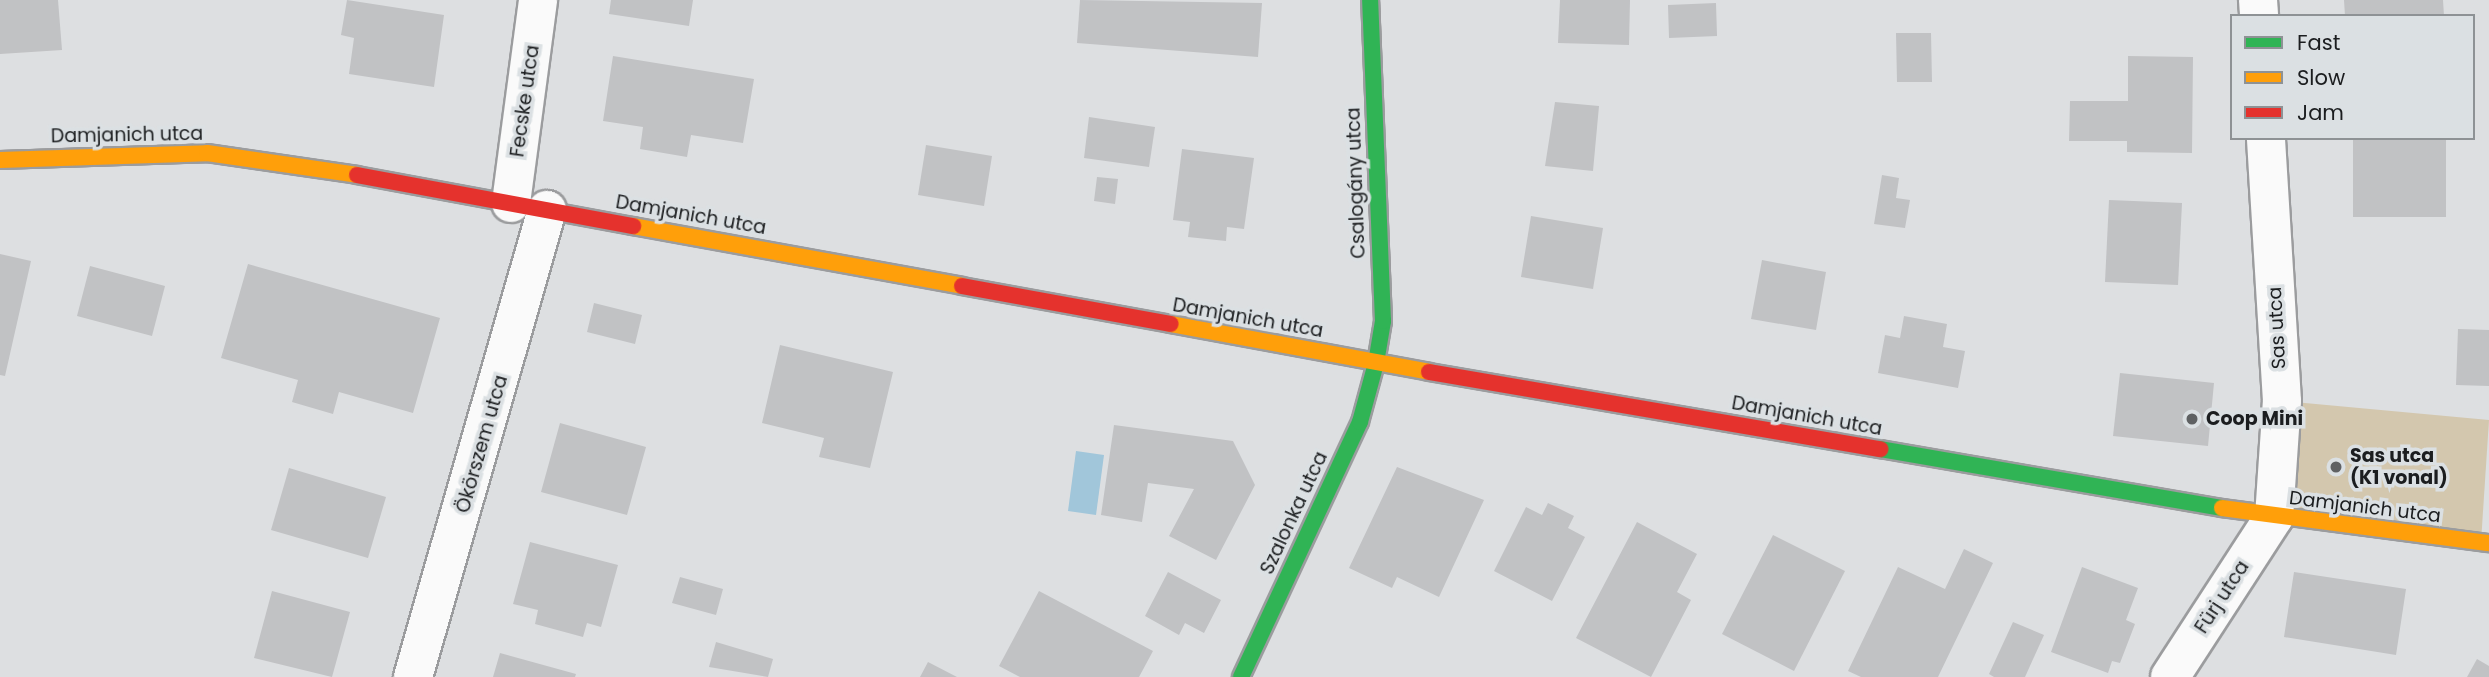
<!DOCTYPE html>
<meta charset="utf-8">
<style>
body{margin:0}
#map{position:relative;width:2489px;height:677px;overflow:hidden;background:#dddfe1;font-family:Poppins,sans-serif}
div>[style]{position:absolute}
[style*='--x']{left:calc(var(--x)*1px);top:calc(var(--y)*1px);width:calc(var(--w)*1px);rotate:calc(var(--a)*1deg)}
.green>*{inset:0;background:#d3c7ae}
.water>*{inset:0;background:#a1c6da}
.building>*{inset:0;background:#c1c2c4}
.roads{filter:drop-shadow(2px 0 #9b9c9e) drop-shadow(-2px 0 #9b9c9e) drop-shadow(0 2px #9b9c9e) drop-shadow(0 -2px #9b9c9e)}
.street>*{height:38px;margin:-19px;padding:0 19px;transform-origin:19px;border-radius:19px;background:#fafafa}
.fast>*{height:16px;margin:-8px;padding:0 8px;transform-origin:8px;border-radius:8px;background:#30b455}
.slow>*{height:16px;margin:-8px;padding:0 8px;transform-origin:8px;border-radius:8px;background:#ff9f0a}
.jam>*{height:16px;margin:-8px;padding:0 8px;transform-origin:8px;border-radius:8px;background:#e5322d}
.dots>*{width:19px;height:19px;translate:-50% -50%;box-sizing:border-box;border:4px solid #dbe0e3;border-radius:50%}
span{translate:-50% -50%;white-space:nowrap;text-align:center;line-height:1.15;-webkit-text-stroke:7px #dbe0e3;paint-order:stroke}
.street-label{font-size:19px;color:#1b1d1f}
.poi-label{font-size:19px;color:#1b1d1f;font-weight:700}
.left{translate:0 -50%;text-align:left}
.legend{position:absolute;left:2230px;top:14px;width:245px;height:126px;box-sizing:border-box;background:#dbe0e3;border:2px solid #8e9295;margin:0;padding:9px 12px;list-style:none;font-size:21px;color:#1b1d1f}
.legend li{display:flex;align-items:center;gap:14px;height:35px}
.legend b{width:35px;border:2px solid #8e9295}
</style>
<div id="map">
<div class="green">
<div style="clip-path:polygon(2282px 401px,2489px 420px,2481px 542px,2274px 517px)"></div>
</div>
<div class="water">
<div style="clip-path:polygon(1076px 451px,1104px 455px,1096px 515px,1068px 511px)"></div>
</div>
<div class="building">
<div style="clip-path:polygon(0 0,58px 0,62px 50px,0 54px)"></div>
<div style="clip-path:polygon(347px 0,444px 15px,434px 87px,349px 74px,354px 38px,341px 35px)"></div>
<div style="clip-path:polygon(611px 0,693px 0,689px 26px,609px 14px)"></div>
<div style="clip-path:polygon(1080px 0,1262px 3px,1258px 57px,1077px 43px)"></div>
<div style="clip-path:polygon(1560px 0,1630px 0,1629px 45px,1558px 43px)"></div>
<div style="clip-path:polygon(2344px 0,2443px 0,2444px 16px,2345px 16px)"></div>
<div style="clip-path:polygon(1716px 3px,1717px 36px,1669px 38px,1668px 5px)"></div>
<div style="clip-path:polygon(1896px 33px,1931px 33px,1932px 82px,1897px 82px)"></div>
<div style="clip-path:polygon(613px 56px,754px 79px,743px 143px,691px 135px,687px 157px,640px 149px,643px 127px,603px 121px)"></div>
<div style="clip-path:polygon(2128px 56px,2193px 57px,2192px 153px,2127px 152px,2127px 141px,2069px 141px,2070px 101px,2128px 101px)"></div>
<div style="clip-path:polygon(1555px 102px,1599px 106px,1593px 171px,1545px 166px)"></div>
<div style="clip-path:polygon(1089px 117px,1155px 127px,1149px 167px,1084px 158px)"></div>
<div style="clip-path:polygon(2446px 138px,2446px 217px,2353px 217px,2353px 139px)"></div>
<div style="clip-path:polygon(926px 145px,992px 156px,984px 206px,918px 195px)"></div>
<div style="clip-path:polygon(1182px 149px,1254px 158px,1244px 229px,1227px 227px,1226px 241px,1188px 237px,1190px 222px,1173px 220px)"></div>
<div style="clip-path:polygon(1882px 175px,1899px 178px,1896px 198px,1910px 200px,1905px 228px,1874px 224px)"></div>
<div style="clip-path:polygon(1097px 177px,1118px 179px,1115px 204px,1094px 201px)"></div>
<div style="clip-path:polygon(2109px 200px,2182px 203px,2178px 285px,2105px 282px)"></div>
<div style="clip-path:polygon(1531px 216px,1603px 228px,1593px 289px,1521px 277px)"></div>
<div style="clip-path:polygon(0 254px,31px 261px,5px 376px,0 375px)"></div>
<div style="clip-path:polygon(1762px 260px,1826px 272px,1816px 330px,1751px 319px)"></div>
<div style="clip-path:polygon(248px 264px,440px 318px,413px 413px,339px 392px,333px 414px,292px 402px,298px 380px,221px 358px)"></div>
<div style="clip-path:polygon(90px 266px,165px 286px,152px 336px,77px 316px)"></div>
<div style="clip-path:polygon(594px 303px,642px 315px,635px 344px,587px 332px)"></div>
<div style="clip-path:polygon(1904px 316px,1947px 324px,1943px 347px,1965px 351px,1958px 388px,1878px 373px,1885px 335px,1900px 338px)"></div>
<div style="clip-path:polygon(2458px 329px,2489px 330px,2489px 386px,2456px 385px)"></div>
<div style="clip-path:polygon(780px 345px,893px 372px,870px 468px,819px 457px,824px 438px,762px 423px)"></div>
<div style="clip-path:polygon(2120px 373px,2214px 383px,2208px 446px,2113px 436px)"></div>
<div style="clip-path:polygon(560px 423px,646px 447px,627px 515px,541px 492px)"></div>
<div style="clip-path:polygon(1114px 425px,1233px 441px,1255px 485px,1216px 560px,1169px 536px,1194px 489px,1148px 483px,1142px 522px,1101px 515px)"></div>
<div style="clip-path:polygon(1397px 467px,1484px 500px,1439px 597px,1397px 577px,1392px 588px,1349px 568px)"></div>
<div style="clip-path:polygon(289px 468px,386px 497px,368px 558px,271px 530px)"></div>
<div style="clip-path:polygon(1548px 503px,1574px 516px,1568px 528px,1585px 537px,1552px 601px,1494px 571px,1526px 507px,1542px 515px)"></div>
<div style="clip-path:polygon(1637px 522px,1697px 554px,1677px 592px,1691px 600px,1651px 677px,1576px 638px)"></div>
<div style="clip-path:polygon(1773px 535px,1845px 571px,1794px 671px,1722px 634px)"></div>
<div style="clip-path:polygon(530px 542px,618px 565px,601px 627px,587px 623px,583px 637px,535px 624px,538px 610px,513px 604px)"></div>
<div style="clip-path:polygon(1964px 549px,1993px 563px,1938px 677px,1861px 677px,1848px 671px,1898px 567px,1945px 589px)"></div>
<div style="clip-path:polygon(2082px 567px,2138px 588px,2126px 620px,2135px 624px,2120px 663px,2112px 661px,2108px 673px,2051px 652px)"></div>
<div style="clip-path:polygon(1168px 572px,1221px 600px,1204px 633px,1185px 623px,1179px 635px,1145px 616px)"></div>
<div style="clip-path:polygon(2294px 572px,2406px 589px,2396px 655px,2284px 637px)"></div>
<div style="clip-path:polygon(680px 577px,723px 589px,716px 615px,672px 603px)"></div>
<div style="clip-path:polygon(272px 591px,350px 612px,332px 677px,254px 658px)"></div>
<div style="clip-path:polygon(1039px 591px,1153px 651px,1139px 677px,1020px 677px,999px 666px)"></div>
<div style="clip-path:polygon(2013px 622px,2044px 635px,2025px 677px,1994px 677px,1989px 674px)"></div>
<div style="clip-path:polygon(716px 642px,773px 659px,768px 677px,709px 667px)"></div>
<div style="clip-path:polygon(500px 653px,576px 674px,575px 677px,493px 677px)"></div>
<div style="clip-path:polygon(2477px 659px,2489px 666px,2489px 677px,2467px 677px)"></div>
<div style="clip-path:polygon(928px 662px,957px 677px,920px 677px)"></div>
</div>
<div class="roads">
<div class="street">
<div style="--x:2258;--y:0;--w:16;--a:86"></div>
<div style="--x:511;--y:203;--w:205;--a:-82.4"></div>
<div style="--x:413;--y:677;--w:486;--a:-74"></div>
<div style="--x:2170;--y:677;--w:191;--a:-57"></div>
<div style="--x:2274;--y:517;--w:116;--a:-86.1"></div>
<div style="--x:2282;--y:401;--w:263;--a:-93.5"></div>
</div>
<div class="fast">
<div style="--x:1880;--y:449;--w:347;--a:9.8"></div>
<div style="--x:1241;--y:677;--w:281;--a:-65"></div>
<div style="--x:1360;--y:422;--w:61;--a:-74.8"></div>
<div style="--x:1376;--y:363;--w:43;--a:-80.5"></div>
<div style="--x:1383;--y:321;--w:321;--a:-92.3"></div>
</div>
<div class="slow">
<div style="--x:0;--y:160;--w:207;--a:-1.9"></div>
<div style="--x:207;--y:153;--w:152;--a:8.3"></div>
<div style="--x:633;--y:226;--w:334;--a:10.3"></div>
<div style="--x:1171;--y:324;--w:262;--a:10.5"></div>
<div style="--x:2222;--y:508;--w:269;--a:7.5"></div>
</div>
<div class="jam">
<div style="--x:357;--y:175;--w:281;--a:10.5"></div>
<div style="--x:962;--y:286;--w:212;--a:10.3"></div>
<div style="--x:1429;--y:372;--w:458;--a:9.7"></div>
</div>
</div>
<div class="dots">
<div style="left:2192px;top:419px;background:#5f6163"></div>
<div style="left:2336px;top:467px;background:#5f6163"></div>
</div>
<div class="street-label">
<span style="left:525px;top:101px;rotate:-82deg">Fecske utca</span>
<span style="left:127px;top:135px;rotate:-1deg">Damjanich utca</span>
<span style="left:1356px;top:183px;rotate:-92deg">Csalogány utca</span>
<span style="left:691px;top:215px;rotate:10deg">Damjanich utca</span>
<span style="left:1248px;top:318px;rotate:10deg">Damjanich utca</span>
<span style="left:2277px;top:328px;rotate:-93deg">Sas utca</span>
<span style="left:1807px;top:416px;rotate:10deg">Damjanich utca</span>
<span style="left:482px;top:444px;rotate:-74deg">Ökörszem utca</span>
<span style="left:2365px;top:507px;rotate:7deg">Damjanich utca</span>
<span style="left:1294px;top:513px;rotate:-65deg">Szalonka utca</span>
<span style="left:2222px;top:597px;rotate:-57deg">Fürj utca</span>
</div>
<div class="poi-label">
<span class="left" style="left:2206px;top:419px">Coop Mini</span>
<span class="left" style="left:2350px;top:467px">Sas utca<br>(K1 vonal)</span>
</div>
<ul class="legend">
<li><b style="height:9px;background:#30b455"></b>Fast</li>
<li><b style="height:9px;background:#ff9f0a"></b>Slow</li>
<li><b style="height:9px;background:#e5322d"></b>Jam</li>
</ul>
</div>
